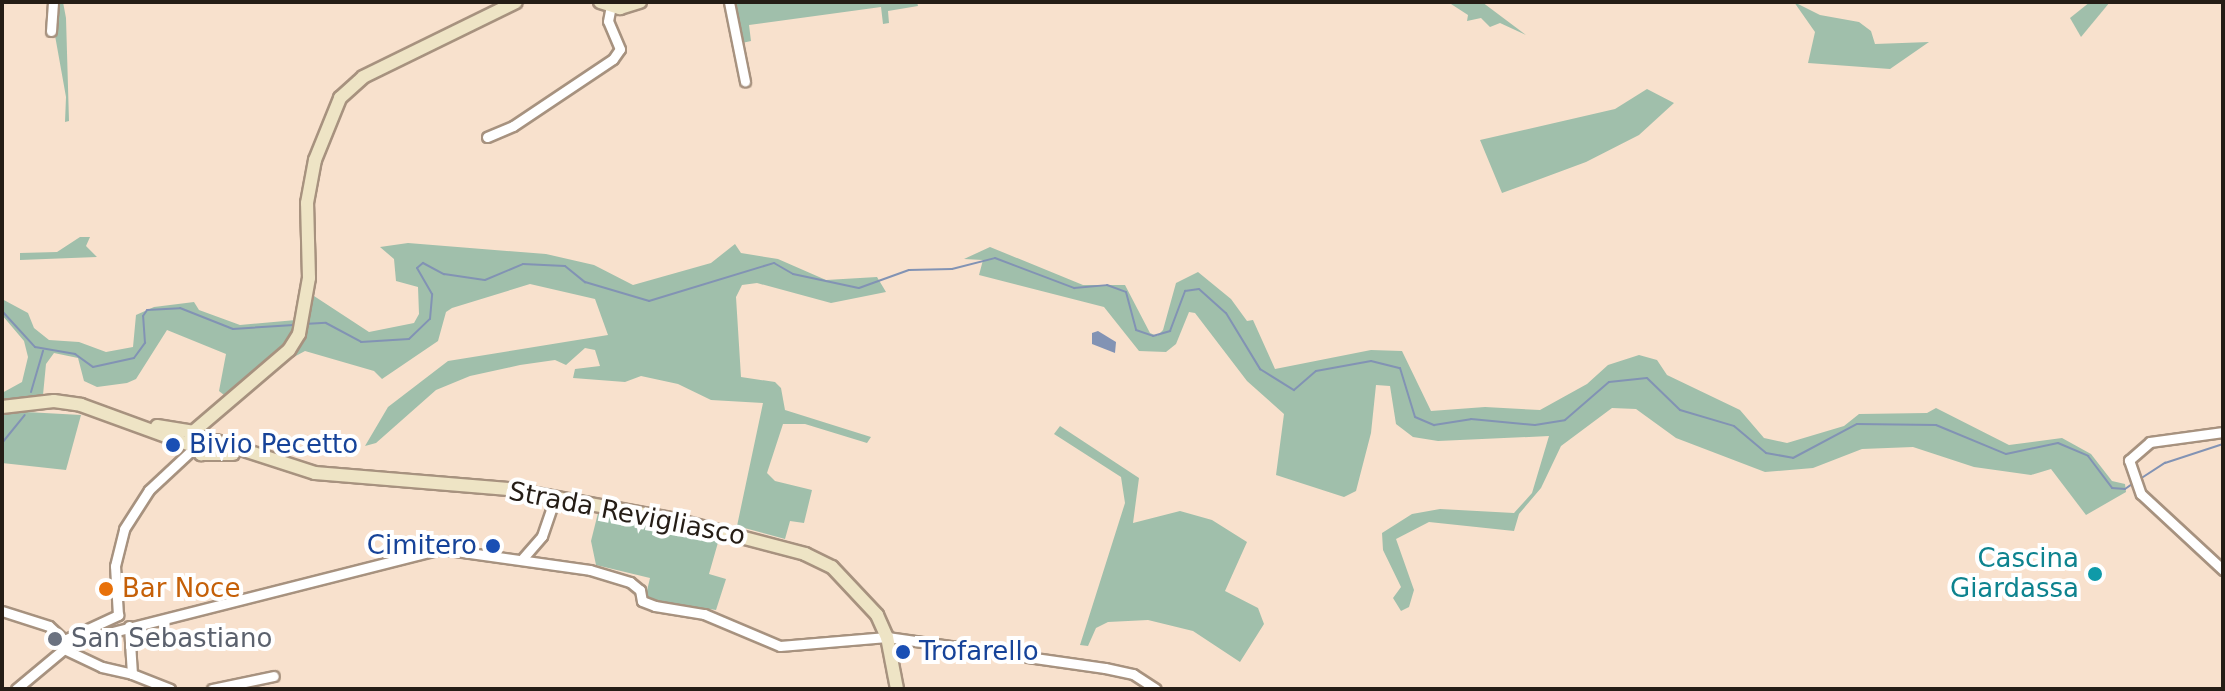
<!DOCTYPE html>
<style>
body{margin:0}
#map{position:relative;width:2225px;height:691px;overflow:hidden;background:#f8e1cd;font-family:"DejaVu Sans",sans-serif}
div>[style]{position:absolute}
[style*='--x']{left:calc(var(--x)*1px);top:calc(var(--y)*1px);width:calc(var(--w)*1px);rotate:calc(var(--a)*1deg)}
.green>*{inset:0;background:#a0bfab}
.water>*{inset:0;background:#8293b4}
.stream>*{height:2px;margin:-1px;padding:0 1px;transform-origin:1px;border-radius:1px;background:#8293b4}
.roads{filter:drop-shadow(2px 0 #a7927f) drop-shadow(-2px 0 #a7927f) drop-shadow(0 2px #a7927f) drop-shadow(0 -2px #a7927f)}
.street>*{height:9px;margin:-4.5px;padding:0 4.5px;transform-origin:4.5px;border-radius:4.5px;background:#fff}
.secondary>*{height:12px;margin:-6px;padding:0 6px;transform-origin:6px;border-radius:6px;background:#eee4c5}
.dots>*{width:22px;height:22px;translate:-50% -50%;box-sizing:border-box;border:4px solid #fff;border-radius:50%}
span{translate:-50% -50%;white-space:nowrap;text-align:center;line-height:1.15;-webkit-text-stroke:8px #fff;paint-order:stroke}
.transit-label{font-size:26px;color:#164399}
.left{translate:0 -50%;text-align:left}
.right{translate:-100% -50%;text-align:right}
.street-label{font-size:26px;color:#251d16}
.culture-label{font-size:26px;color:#0d838f}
.food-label{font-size:26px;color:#c56008}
.worship-label{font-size:26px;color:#5b616d}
.frame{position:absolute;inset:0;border:4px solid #251d16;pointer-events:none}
</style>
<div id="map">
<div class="green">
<div style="clip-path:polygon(49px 2px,63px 2px,66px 18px,69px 121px,65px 122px,66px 97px)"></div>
<div style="clip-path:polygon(732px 2px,917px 2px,918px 6px,888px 11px,889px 23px,883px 24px,881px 7px,749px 25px,751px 41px,742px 43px)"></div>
<div style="clip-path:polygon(1434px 2px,1482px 2px,1526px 35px,1500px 23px,1490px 27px,1481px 18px,1467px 21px,1468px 15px,1451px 4px)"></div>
<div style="clip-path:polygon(1794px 2px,1820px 15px,1859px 22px,1871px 31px,1875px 44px,1929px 42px,1890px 69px,1808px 63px,1815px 32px)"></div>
<div style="clip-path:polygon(2090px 2px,2110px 2px,2081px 37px,2070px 18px)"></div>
<div style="clip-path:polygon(1647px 89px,1674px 103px,1639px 135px,1586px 162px,1502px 193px,1480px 140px,1615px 109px)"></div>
<div style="clip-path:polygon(80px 237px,90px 237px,86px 246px,97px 257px,20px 260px,20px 253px,57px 252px)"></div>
<div style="clip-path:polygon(408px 243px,546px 254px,594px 265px,633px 285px,711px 263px,735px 244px,741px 253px,778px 259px,826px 280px,877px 277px,886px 292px,831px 303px,757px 283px,742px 285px,736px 297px,741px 377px,775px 382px,781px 388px,785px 410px,871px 437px,867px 443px,805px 424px,783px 424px,767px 473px,775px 481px,812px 490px,804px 523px,790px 521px,785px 539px,737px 526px,763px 403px,711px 400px,678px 384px,641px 376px,625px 382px,573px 378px,575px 369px,600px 366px,595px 350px,585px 348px,566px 365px,555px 360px,520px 365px,470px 376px,436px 390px,376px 443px,365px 446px,388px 407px,448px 361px,608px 335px,595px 299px,530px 284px,452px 308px,446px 312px,438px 341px,382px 379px,374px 371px,305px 351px,292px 358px,304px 336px,314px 296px,369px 332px,414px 323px,419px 314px,418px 287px,396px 281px,394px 259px,380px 247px)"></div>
<div style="clip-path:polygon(990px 247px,1083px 285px,1125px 285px,1150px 333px,1157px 336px,1163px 330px,1176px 283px,1198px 272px,1231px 299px,1247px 321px,1253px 320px,1275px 369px,1371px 350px,1402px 351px,1431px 411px,1485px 407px,1540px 410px,1587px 384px,1608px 365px,1639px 355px,1657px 360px,1667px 375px,1740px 410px,1764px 438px,1787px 443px,1844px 426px,1859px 414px,1927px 413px,1936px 408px,2009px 445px,2062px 438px,2091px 454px,2112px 481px,2125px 484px,2126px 492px,2086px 515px,2051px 469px,2031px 475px,1974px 467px,1913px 447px,1862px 449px,1813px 468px,1765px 472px,1676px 438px,1636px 409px,1612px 408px,1561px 446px,1541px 488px,1519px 514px,1514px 531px,1429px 522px,1396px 539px,1414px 590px,1409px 607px,1401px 611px,1393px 598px,1401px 587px,1383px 550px,1382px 533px,1412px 514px,1440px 509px,1514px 513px,1532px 493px,1549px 436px,1438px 441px,1413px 437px,1396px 424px,1390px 386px,1376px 385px,1371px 433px,1356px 491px,1344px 497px,1276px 475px,1284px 414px,1247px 381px,1195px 313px,1189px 312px,1176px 344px,1166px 352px,1139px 351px,1104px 307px,979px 275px,983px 260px,964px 259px)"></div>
<div style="clip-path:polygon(2px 299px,28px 313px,34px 328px,49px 340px,79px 342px,106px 352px,133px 347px,136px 315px,154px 307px,194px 302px,199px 310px,240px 325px,296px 320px,285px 347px,224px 395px,219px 391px,226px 354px,167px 330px,136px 379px,127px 383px,97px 387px,84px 381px,78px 358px,54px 353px,46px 364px,43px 395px,2px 402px,2px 393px,22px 382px,28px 357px,24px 341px,2px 315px)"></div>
<div style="clip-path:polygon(8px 411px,81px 415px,66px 470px,2px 463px,2px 413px)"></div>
<div style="clip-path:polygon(1060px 426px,1139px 478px,1133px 523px,1180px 511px,1212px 520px,1247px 542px,1225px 591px,1258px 608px,1264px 624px,1240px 662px,1193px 631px,1148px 620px,1108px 622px,1096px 628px,1088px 646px,1080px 645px,1125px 503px,1121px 477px,1054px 434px)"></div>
<div style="clip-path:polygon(598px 513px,719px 539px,709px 574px,726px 579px,716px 610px,645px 599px,650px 578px,596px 565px,591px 541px)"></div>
</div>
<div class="water">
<div style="clip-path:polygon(1098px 331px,1116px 342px,1115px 353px,1092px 344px,1092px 333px)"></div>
</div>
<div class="stream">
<div style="--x:2;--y:311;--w:49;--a:47.5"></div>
<div style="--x:35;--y:347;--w:41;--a:9.9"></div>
<div style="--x:75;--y:354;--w:22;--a:36"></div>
<div style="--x:93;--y:367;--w:42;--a:-12.4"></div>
<div style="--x:134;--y:358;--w:19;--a:-54"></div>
<div style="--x:145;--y:343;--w:27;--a:-94"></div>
<div style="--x:143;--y:316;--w:7;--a:-56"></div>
<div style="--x:147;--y:310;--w:33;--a:-3"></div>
<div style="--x:180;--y:308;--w:57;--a:21.6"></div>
<div style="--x:233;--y:329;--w:61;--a:-3.8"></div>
<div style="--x:304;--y:324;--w:22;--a:-3"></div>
<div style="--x:326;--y:323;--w:40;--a:28"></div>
<div style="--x:361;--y:342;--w:48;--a:-3.6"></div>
<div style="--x:409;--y:339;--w:29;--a:-44"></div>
<div style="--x:430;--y:319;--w:25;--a:-85"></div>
<div style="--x:432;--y:294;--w:30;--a:-120"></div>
<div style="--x:417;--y:268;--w:8;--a:-40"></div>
<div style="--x:423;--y:263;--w:24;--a:28"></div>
<div style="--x:444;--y:274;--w:41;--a:8.3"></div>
<div style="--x:485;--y:280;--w:41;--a:-22.8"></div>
<div style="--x:523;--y:264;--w:42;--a:2.7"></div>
<div style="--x:565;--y:266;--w:26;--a:39"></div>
<div style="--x:585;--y:282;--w:67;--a:16.5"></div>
<div style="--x:649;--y:301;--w:131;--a:-16.9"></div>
<div style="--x:774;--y:263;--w:22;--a:30"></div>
<div style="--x:793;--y:274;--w:67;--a:12"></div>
<div style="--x:859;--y:288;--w:53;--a:-19.8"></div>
<div style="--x:909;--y:270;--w:43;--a:-1.3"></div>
<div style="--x:952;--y:269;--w:44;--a:-14.3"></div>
<div style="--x:995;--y:258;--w:85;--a:20.8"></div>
<div style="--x:1074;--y:288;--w:33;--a:-5"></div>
<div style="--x:1107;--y:285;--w:20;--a:20"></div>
<div style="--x:1126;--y:292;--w:39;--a:75"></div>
<div style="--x:1136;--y:330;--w:18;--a:19"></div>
<div style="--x:1153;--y:336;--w:18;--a:-16"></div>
<div style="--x:1170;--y:331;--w:43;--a:-69.4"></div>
<div style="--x:1185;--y:291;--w:14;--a:-8"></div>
<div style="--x:1199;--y:289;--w:36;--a:42"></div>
<div style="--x:1226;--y:313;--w:66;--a:58.7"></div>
<div style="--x:1260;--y:369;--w:40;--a:32"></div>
<div style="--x:1294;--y:390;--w:29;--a:-41"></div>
<div style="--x:1316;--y:371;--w:56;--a:-10.3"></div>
<div style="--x:1371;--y:361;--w:30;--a:14"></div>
<div style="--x:1400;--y:368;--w:51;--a:73"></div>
<div style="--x:1415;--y:417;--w:21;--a:23"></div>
<div style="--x:1434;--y:425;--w:37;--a:-9"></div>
<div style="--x:1471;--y:419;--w:64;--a:5.4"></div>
<div style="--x:1535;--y:425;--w:30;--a:-9"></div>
<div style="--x:1565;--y:420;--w:58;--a:-40.8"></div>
<div style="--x:1609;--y:382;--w:38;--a:-6"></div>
<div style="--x:1647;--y:378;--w:46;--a:44.1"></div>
<div style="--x:1680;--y:410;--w:56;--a:16.5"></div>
<div style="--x:1734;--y:426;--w:42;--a:40.2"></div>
<div style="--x:1766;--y:453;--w:27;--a:10"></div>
<div style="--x:1793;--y:458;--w:72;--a:-28"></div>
<div style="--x:1857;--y:424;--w:79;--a:0.7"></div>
<div style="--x:1936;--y:425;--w:76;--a:22.5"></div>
<div style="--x:2006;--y:454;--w:53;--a:-11.9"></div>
<div style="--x:2058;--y:443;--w:33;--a:23"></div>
<div style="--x:2088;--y:456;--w:40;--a:53"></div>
<div style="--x:2112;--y:488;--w:13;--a:4"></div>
<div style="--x:2125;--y:489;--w:12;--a:-35"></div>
<div style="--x:31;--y:392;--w:43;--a:-73.7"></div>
<div style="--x:2;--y:443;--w:36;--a:-51"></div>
<div style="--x:2140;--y:479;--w:30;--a:-33"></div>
<div style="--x:2165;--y:463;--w:61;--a:-18.1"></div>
</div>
<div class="roads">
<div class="street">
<div style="--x:729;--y:2;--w:81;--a:78.6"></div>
<div style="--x:51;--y:31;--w:29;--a:-86"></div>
<div style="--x:487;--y:137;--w:28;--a:-23"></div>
<div style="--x:513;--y:126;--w:120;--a:-33.8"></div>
<div style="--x:613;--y:59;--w:12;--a:-55"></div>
<div style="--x:620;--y:49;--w:30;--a:-113"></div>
<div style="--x:608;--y:21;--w:15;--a:-79"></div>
<div style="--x:2223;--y:432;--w:74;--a:172.2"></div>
<div style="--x:2150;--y:442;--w:28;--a:139"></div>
<div style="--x:2129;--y:460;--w:36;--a:71"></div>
<div style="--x:2141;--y:494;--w:112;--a:42.8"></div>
<div style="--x:523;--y:558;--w:29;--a:-49"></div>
<div style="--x:542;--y:536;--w:40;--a:-71.1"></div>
<div style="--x:2;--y:611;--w:49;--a:17.7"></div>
<div style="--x:49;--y:626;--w:21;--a:43"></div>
<div style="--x:64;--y:640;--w:60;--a:-24.8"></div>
<div style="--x:118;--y:615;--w:49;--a:-93.5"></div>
<div style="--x:115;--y:566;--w:38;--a:-76"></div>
<div style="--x:124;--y:529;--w:46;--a:-57.3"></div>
<div style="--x:149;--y:490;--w:60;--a:-43"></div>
<div style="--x:64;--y:649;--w:42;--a:25.3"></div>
<div style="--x:102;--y:667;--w:31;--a:13"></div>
<div style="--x:132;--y:674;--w:48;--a:-93.6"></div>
<div style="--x:132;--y:674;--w:41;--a:21.5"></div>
<div style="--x:16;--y:689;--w:62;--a:-39.8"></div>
<div style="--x:64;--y:649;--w:23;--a:-25"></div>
<div style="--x:85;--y:639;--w:367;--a:-14.2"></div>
<div style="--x:441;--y:549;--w:150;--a:8"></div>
<div style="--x:590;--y:570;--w:42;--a:16.7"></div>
<div style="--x:630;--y:582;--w:13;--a:39"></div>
<div style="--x:640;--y:590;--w:11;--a:80"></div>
<div style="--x:642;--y:601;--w:14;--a:21"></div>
<div style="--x:655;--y:606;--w:50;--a:9.3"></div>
<div style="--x:704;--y:614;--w:82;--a:22.8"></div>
<div style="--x:780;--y:646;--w:107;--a:-4.8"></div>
<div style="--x:887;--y:637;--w:220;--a:8.1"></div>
<div style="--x:1105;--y:668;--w:29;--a:12"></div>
<div style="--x:1133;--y:674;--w:27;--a:33"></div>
<div style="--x:212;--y:689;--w:63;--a:-11.8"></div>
</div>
<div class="secondary">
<div style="--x:600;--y:2;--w:21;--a:17"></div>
<div style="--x:620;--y:8;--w:21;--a:-17"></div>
<div style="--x:2;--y:407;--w:52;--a:-6.6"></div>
<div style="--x:54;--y:401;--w:27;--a:8"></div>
<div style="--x:81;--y:405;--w:117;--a:20"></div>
<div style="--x:157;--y:426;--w:36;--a:9"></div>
<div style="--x:193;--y:432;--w:126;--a:-40.5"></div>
<div style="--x:289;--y:350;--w:19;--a:-58"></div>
<div style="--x:299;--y:334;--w:57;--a:-79.9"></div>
<div style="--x:309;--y:278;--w:75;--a:-91.5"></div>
<div style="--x:307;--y:203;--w:44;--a:-79.5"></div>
<div style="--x:315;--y:160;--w:67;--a:-68"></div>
<div style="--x:340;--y:98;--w:31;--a:-42"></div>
<div style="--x:363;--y:77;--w:170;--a:-26.1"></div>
<div style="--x:190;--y:439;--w:19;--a:54"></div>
<div style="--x:201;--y:454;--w:32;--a:0"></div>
<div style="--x:216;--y:441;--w:104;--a:17.9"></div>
<div style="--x:315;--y:473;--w:194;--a:4.7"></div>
<div style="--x:508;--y:489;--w:167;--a:10.4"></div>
<div style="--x:672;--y:519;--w:138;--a:14.7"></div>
<div style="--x:805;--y:554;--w:30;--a:26"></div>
<div style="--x:832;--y:567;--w:66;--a:46.8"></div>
<div style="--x:877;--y:615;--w:24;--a:66"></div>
<div style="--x:887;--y:637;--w:53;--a:79.1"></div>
</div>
</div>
<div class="dots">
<div style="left:173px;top:445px;background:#1a4fb4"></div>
<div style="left:493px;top:546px;background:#1a4fb4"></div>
<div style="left:2095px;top:574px;background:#0f9aa8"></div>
<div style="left:106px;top:589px;background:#e8710a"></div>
<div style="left:55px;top:639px;background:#6b7280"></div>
<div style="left:903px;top:652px;background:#1a4fb4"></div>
</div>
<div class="transit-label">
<span class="left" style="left:189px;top:445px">Bivio Pecetto</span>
<span class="right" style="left:477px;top:546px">Cimitero</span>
<span class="left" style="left:919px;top:652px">Trofarello</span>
</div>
<div class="street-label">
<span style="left:627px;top:514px;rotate:11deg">Strada Revigliasco</span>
</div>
<div class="culture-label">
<span class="right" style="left:2079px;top:574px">Cascina<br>Giardassa</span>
</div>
<div class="food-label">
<span class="left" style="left:122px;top:589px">Bar Noce</span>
</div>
<div class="worship-label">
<span class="left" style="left:71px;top:639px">San Sebastiano</span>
</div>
<div class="frame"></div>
</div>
